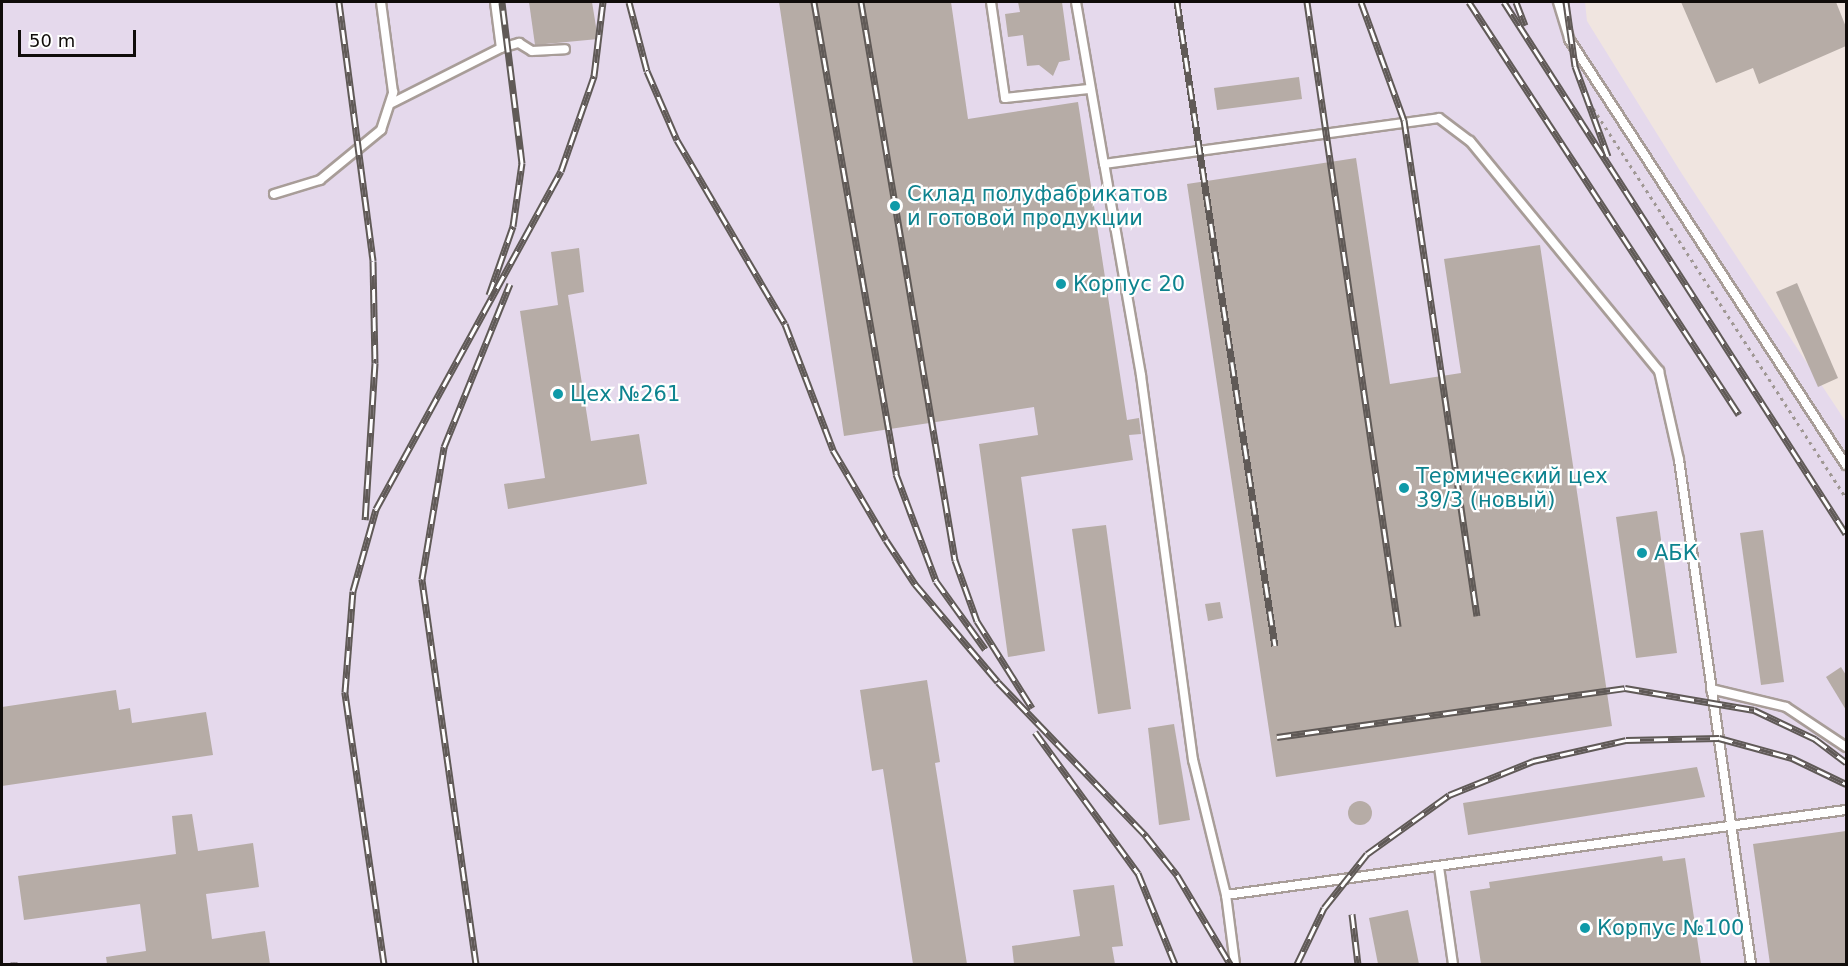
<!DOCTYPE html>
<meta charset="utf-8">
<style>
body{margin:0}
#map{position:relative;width:1848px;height:966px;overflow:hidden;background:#f0e5e0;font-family:"DejaVu Sans",sans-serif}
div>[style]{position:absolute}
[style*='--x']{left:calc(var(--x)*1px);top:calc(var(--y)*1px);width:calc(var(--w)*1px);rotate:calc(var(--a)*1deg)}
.industrial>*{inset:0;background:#e5d9ec}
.building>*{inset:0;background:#b6aca6}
.round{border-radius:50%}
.path>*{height:3px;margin-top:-1.5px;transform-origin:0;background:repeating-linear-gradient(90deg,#9f9793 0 3px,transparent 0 7.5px)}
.roads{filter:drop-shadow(2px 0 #a89d98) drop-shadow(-2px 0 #a89d98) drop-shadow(0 2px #a89d98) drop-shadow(0 -2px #a89d98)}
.service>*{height:8px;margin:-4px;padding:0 4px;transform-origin:4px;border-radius:4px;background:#fff}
.rail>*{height:7px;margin-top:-3.5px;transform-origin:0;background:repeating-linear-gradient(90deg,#fff 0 14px,#605a57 0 28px);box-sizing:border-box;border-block:2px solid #605a57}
.dots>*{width:16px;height:16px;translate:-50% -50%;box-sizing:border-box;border:3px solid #fff;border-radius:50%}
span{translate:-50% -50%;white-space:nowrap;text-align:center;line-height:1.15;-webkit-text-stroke:4.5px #fff;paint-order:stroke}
.culture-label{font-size:21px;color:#0d838f}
.left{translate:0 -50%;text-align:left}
.frame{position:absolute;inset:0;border:3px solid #100c0a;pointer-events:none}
.scale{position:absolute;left:18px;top:30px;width:118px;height:27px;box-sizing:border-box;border:3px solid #100c0a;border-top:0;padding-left:8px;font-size:18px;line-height:21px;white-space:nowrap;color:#100c0a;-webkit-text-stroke:4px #fff;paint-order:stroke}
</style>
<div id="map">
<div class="industrial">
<div style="clip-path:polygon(2px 2px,1585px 2px,1587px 21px,1682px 174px,1846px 422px,1846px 964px,2px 964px)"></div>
</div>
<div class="building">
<div style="clip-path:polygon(529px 2px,592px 2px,598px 39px,535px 45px)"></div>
<div style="clip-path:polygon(779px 2px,951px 2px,968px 119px,1078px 102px,1127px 420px,1139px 418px,1141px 434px,1129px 435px,1133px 460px,1021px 477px,1045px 651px,1008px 657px,979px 444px,1038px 435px,1034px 407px,844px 436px)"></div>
<div style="clip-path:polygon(1018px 2px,1062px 2px,1070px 60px,1059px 62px,1053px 76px,1039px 65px,1027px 66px,1023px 35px,1008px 37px,1005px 14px,1020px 12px)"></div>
<div style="clip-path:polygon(1681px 2px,1836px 2px,1846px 27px,1846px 46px,1759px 84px,1753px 68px,1716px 83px)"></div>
<div style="clip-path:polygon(1299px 77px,1302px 99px,1217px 110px,1214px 88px)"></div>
<div style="clip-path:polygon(1356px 158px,1390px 384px,1461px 373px,1444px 259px,1540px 245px,1612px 726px,1276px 777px,1187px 184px)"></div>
<div style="clip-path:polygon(579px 248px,584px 292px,568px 295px,591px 441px,639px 434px,647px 484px,508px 509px,504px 484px,545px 478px,520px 311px,558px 305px,551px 252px)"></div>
<div style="clip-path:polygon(1797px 283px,1838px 378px,1818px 387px,1776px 292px)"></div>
<div style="clip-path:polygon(1657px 511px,1677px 653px,1636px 658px,1616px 517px)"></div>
<div style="clip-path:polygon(1106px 525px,1131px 709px,1098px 714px,1072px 529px)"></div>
<div style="clip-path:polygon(1763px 530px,1784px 682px,1761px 685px,1740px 533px)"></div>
<div style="clip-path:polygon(1220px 602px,1223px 618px,1208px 621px,1205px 604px)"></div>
<div style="clip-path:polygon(1841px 667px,1846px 675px,1846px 710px,1826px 677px)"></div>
<div style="clip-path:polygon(927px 680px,940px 762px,935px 763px,967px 964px,913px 964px,883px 769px,872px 771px,860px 690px)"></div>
<div style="clip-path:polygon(116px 690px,119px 710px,130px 708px,132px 723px,206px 712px,213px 755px,2px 786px,2px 707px)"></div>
<div style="clip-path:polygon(1174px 724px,1190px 820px,1159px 825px,1148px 728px)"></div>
<div style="clip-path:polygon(1697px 767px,1705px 797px,1468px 835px,1463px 803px)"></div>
<div class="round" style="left:1348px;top:801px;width:24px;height:24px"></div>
<div style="clip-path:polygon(192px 814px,198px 851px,253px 843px,259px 887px,206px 894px,212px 939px,265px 931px,270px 964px,107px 964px,106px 957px,146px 951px,140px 904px,24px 920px,18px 876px,176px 854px,172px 816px)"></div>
<div style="clip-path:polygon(1846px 831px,1846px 964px,1770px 964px,1753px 844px)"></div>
<div style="clip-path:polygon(1662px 856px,1663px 861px,1685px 858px,1701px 964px,1481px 964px,1470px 891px,1490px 888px,1489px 882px)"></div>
<div style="clip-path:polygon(1114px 885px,1123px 946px,1112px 947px,1115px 964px,1014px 964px,1012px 946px,1080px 936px,1073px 890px)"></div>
<div style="clip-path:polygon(1408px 910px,1419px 964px,1378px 964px,1369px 918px)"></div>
</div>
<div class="path">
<div style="--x:1589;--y:102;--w:472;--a:57"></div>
</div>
<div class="roads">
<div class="service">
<div style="--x:495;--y:2;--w:46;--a:82.6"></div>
<div style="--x:501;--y:48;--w:19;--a:-16"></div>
<div style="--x:519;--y:43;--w:15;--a:32"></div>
<div style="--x:532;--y:51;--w:33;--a:-3"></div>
<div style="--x:991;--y:2;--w:97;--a:81.7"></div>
<div style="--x:1005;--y:98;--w:84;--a:-6.1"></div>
<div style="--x:1076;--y:2;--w:164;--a:80.2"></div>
<div style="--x:1558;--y:2;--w:39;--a:73"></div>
<div style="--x:1569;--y:39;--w:508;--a:56.97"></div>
<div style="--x:392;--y:103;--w:122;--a:-26.8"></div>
<div style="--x:274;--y:194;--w:48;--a:-16.9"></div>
<div style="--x:320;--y:180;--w:79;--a:-39.3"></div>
<div style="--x:381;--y:130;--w:40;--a:-72"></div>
<div style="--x:393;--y:92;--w:91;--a:-97.6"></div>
<div style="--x:1711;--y:689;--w:77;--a:13.5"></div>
<div style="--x:1786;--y:707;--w:72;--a:33.7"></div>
<div style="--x:1439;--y:867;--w:98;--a:81.8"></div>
<div style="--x:1226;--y:895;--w:139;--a:-103.7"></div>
<div style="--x:1193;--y:760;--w:388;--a:-97.7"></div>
<div style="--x:1141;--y:375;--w:214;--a:-99.9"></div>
<div style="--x:1104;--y:164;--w:338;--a:-7.8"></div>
<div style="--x:1439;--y:118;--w:39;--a:37"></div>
<div style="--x:1470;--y:141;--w:298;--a:50.6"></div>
<div style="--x:1659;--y:371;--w:91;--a:77.3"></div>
<div style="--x:1679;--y:460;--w:509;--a:81.87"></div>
<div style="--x:1235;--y:964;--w:70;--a:-97.4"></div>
<div style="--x:1226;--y:895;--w:626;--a:-7.81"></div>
</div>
</div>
<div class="rail">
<div style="--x:339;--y:2;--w:261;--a:82.5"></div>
<div style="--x:373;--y:261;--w:102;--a:88.9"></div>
<div style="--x:375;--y:363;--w:157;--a:93.6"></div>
<div style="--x:629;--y:2;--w:71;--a:75.4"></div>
<div style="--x:647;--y:71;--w:75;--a:66.5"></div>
<div style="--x:677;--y:140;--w:213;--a:59.6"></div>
<div style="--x:785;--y:324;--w:135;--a:69.1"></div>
<div style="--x:833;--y:450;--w:104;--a:59.5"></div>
<div style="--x:886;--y:540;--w:53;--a:56.6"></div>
<div style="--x:915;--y:584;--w:128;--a:49.7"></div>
<div style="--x:998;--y:682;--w:214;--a:46.1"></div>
<div style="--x:1146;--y:836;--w:50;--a:51.5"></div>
<div style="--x:1177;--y:875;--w:104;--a:59.2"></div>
<div style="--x:814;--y:2;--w:479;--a:80.1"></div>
<div style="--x:896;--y:474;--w:114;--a:69.5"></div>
<div style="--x:936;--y:581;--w:84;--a:54.2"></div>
<div style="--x:861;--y:2;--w:566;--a:80.44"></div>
<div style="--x:955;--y:560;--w:65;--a:70.2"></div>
<div style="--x:977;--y:621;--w:103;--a:57.7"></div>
<div style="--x:1177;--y:2;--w:651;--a:81.35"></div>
<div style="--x:1307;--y:2;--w:631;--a:81.7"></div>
<div style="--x:1361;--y:2;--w:126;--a:70"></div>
<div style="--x:1404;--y:120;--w:501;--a:81.63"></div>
<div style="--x:1469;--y:2;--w:493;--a:56.8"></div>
<div style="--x:1504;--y:2;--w:632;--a:57.26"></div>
<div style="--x:1516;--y:2;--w:25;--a:69"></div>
<div style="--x:1566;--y:2;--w:65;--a:82"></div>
<div style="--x:1575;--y:66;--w:96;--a:69.9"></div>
<div style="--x:489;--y:295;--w:73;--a:-70.8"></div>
<div style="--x:513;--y:226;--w:64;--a:-81.9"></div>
<div style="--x:522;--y:163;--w:162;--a:-97.1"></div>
<div style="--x:1035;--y:732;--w:175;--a:53.9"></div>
<div style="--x:1138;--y:873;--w:98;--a:67.9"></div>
<div style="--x:1277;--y:737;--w:351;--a:-8"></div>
<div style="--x:1625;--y:688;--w:131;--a:9.7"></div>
<div style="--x:1754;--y:710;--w:68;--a:25.4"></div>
<div style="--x:1815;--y:739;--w:39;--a:37"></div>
<div style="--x:1352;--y:914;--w:50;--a:83.2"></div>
<div style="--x:14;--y:962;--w:2;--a:90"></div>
<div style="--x:384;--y:964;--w:275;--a:-98.2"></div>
<div style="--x:345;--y:692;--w:101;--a:-85.5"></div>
<div style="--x:353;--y:591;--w:85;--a:-74.3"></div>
<div style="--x:376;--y:509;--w:385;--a:-61.3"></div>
<div style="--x:561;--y:171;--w:101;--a:-70.8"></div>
<div style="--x:594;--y:76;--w:75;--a:-83.1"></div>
<div style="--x:476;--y:964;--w:389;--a:-98"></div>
<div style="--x:422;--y:579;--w:134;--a:-80.5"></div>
<div style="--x:444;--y:447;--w:176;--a:-68"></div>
<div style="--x:1297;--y:964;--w:62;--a:-64.3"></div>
<div style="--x:1324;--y:908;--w:69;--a:-51.5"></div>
<div style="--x:1367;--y:854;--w:101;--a:-35.7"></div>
<div style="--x:1449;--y:795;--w:91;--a:-22"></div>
<div style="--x:1533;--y:761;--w:95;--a:-12.7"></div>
<div style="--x:1626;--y:740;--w:93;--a:-1.2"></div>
<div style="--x:1719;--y:738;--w:76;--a:15.3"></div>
<div style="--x:1792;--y:758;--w:60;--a:25.7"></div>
</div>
<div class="dots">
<div style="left:895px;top:206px;background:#0f9aa8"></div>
<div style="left:1061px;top:284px;background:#0f9aa8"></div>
<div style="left:558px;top:394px;background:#0f9aa8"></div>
<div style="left:1404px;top:488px;background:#0f9aa8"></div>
<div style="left:1642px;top:553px;background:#0f9aa8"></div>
<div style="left:1585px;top:928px;background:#0f9aa8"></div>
</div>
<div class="culture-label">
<span class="left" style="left:907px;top:206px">Склад полуфабрикатов<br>и готовой продукции</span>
<span class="left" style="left:1073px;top:284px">Корпус 20</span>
<span class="left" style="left:570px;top:394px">Цех №261</span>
<span class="left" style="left:1416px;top:488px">Термический цех<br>39/3 (новый)</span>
<span class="left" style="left:1654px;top:553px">АБК</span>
<span class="left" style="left:1597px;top:928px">Корпус №100</span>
</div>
<div class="frame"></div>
<div class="scale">50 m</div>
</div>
